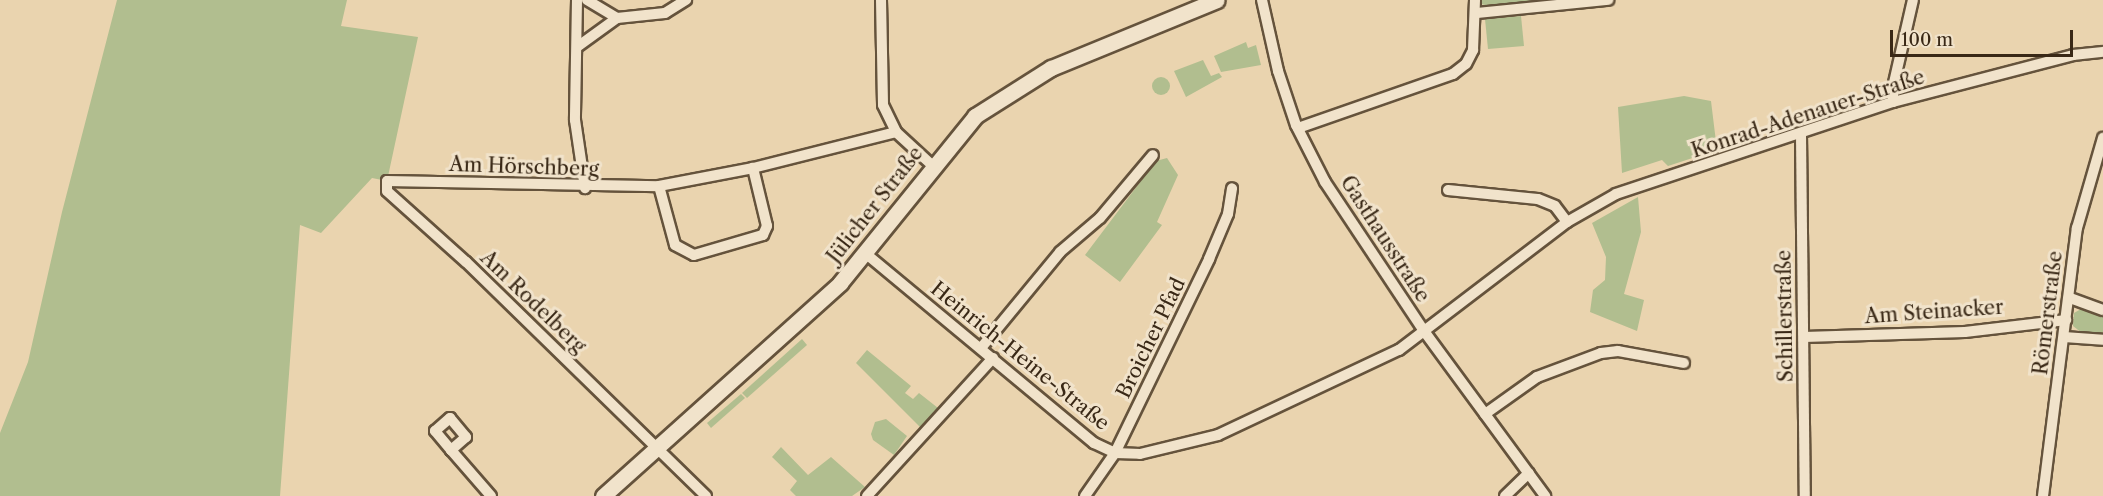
<!DOCTYPE html>
<meta charset="utf-8">
<style>
body{margin:0}
#map{position:relative;width:2103px;height:496px;overflow:hidden;background:#ead4af;font-family:"Libre Caslon Text",serif}
div>[style]{position:absolute}
[style*='--x']{left:calc(var(--x)*1px);top:calc(var(--y)*1px);width:calc(var(--w)*1px);rotate:calc(var(--a)*1deg)}
.green>*{inset:0;background:#b1be8f}
.round{border-radius:50%}
.roads{filter:drop-shadow(2px 0 #65533c) drop-shadow(-2px 0 #65533c) drop-shadow(0 2px #65533c) drop-shadow(0 -2px #65533c)}
.street>*{height:10px;margin:-5px;padding:0 5px;transform-origin:5px;border-radius:5px;background:#f1e3cb}
.secondary>*{height:15px;margin:-7.5px;padding:0 7.5px;transform-origin:7.5px;border-radius:7.5px;background:#f1e3cb}
span{translate:-50% -50%;white-space:nowrap;text-align:center;line-height:1.15;-webkit-text-stroke:6px #f1e3cb;paint-order:stroke}
.street-label{font-size:20px;color:#392816}
.scale{position:absolute;left:1890px;top:30px;width:183px;height:27px;box-sizing:border-box;border:3px solid #392816;border-top:0;padding-left:8px;font-size:18px;line-height:21px;white-space:nowrap;color:#392816;-webkit-text-stroke:4px #f1e3cb;paint-order:stroke}
</style>
<div id="map">
<div class="green">
<div style="clip-path:polygon(117px 0,347px 0,341px 26px,418px 37px,387px 181px,372px 178px,321px 233px,300px 225px,280px 496px,0 496px,0 433px,28px 362px,62px 212px)"></div>
<div style="clip-path:polygon(1480px 0,1554px 0,1489px 6px,1481px 4px)"></div>
<div style="clip-path:polygon(1521px 16px,1524px 46px,1488px 49px,1485px 19px)"></div>
<div style="clip-path:polygon(1246px 42px,1248px 48px,1256px 45px,1261px 65px,1221px 72px,1214px 56px)"></div>
<div style="clip-path:polygon(1203px 60px,1211px 76px,1219px 73px,1222px 77px,1186px 97px,1174px 71px)"></div>
<div class="round" style="left:1152px;top:77px;width:18px;height:18px"></div>
<div style="clip-path:polygon(1684px 96px,1711px 101px,1717px 150px,1668px 166px,1662px 160px,1622px 173px,1618px 107px)"></div>
<div style="clip-path:polygon(1167px 158px,1178px 175px,1157px 222px,1162px 225px,1120px 282px,1085px 255px,1156px 161px)"></div>
<div style="clip-path:polygon(1638px 197px,1641px 232px,1624px 294px,1644px 300px,1637px 331px,1590px 312px,1593px 290px,1605px 280px,1606px 257px,1592px 223px)"></div>
<div style="clip-path:polygon(2081px 309px,2103px 314px,2103px 335px,2082px 333px,2073px 326px,2074px 313px)"></div>
<div style="clip-path:polygon(802px 339px,807px 345px,747px 398px,742px 393px)"></div>
<div style="clip-path:polygon(867px 350px,911px 386px,905px 393px,913px 399px,919px 393px,938px 408px,920px 427px,856px 363px)"></div>
<div style="clip-path:polygon(741px 394px,745px 398px,711px 428px,707px 423px)"></div>
<div style="clip-path:polygon(886px 419px,907px 436px,894px 455px,873px 440px,871px 434px,875px 422px)"></div>
<div style="clip-path:polygon(781px 447px,808px 475px,831px 457px,865px 487px,852px 496px,796px 496px,790px 490px,797px 481px,772px 457px)"></div>
</div>
<div class="roads">
<div class="street">
<div style="--x:577;--y:0;--w:120;--a:91"></div>
<div style="--x:575;--y:120;--w:69;--a:81.6"></div>
<div style="--x:587;--y:0;--w:35;--a:31"></div>
<div style="--x:881;--y:0;--w:105;--a:88.9"></div>
<div style="--x:883;--y:105;--w:30;--a:64"></div>
<div style="--x:896;--y:132;--w:50;--a:42.6"></div>
<div style="--x:1262;--y:0;--w:73;--a:77.3"></div>
<div style="--x:1278;--y:71;--w:57;--a:71.6"></div>
<div style="--x:1296;--y:125;--w:64;--a:63"></div>
<div style="--x:1325;--y:182;--w:179;--a:56.4"></div>
<div style="--x:1424;--y:331;--w:205;--a:53.7"></div>
<div style="--x:1477;--y:13;--w:132;--a:-5.7"></div>
<div style="--x:577;--y:47;--w:49;--a:-35.9"></div>
<div style="--x:617;--y:18;--w:48;--a:-5.9"></div>
<div style="--x:665;--y:13;--w:25;--a:-32"></div>
<div style="--x:1893;--y:102;--w:15;--a:-90"></div>
<div style="--x:1893;--y:87;--w:89;--a:-77.1"></div>
<div style="--x:1298;--y:128;--w:164;--a:-19.2"></div>
<div style="--x:1453;--y:74;--w:16;--a:-38"></div>
<div style="--x:1466;--y:64;--w:16;--a:-63"></div>
<div style="--x:1473;--y:50;--w:50;--a:-87.7"></div>
<div style="--x:1801;--y:135;--w:361;--a:89.4"></div>
<div style="--x:659;--y:186;--w:61;--a:74.8"></div>
<div style="--x:675;--y:245;--w:21;--a:28"></div>
<div style="--x:694;--y:255;--w:72;--a:-16.2"></div>
<div style="--x:763;--y:235;--w:10;--a:-66"></div>
<div style="--x:767;--y:226;--w:60;--a:-103.6"></div>
<div style="--x:1448;--y:190;--w:90;--a:5.7"></div>
<div style="--x:1538;--y:199;--w:18;--a:22"></div>
<div style="--x:1555;--y:206;--w:20;--a:53"></div>
<div style="--x:865;--y:253;--w:298;--a:39.7"></div>
<div style="--x:1094;--y:443;--w:23;--a:25"></div>
<div style="--x:1115;--y:453;--w:25;--a:2"></div>
<div style="--x:1140;--y:454;--w:80;--a:-13.7"></div>
<div style="--x:1218;--y:435;--w:200;--a:-25.2"></div>
<div style="--x:1399;--y:350;--w:211;--a:-37.3"></div>
<div style="--x:1567;--y:222;--w:56;--a:-29.7"></div>
<div style="--x:1616;--y:194;--w:292;--a:-18.4"></div>
<div style="--x:1893;--y:102;--w:186;--a:-14.6"></div>
<div style="--x:2073;--y:55;--w:30;--a:-6"></div>
<div style="--x:2070;--y:298;--w:35;--a:20"></div>
<div style="--x:1804;--y:337;--w:161;--a:-1.8"></div>
<div style="--x:1965;--y:332;--w:102;--a:-6.8"></div>
<div style="--x:2064;--y:337;--w:39;--a:4"></div>
<div style="--x:981;--y:348;--w:124;--a:-50.5"></div>
<div style="--x:1060;--y:252;--w:52;--a:-40.4"></div>
<div style="--x:1100;--y:218;--w:82;--a:-49.9"></div>
<div style="--x:1485;--y:414;--w:64;--a:-35.4"></div>
<div style="--x:1537;--y:377;--w:68;--a:-20.6"></div>
<div style="--x:1601;--y:353;--w:17;--a:-7"></div>
<div style="--x:1618;--y:351;--w:67;--a:10.3"></div>
<div style="--x:450;--y:418;--w:25;--a:50"></div>
<div style="--x:466;--y:437;--w:20;--a:139"></div>
<div style="--x:451;--y:450;--w:25;--a:-130"></div>
<div style="--x:435;--y:431;--w:20;--a:-41"></div>
<div style="--x:451;--y:450;--w:61;--a:49"></div>
<div style="--x:706;--y:496;--w:335;--a:-135.7"></div>
<div style="--x:466;--y:262;--w:106;--a:-138.1"></div>
<div style="--x:387;--y:191;--w:10;--a:-90"></div>
<div style="--x:387;--y:181;--w:272;--a:1.1"></div>
<div style="--x:659;--y:186;--w:96;--a:-10.8"></div>
<div style="--x:753;--y:168;--w:147;--a:-14.1"></div>
<div style="--x:867;--y:496;--w:187;--a:-47.6"></div>
<div style="--x:1085;--y:496;--w:52;--a:-55.1"></div>
<div style="--x:1115;--y:453;--w:216;--a:-64.1"></div>
<div style="--x:1209;--y:259;--w:49;--a:-67.1"></div>
<div style="--x:1228;--y:214;--w:26;--a:-81"></div>
<div style="--x:1505;--y:496;--w:33;--a:-44"></div>
<div style="--x:2043;--y:496;--w:270;--a:-82.8"></div>
<div style="--x:2077;--y:228;--w:94;--a:-73.9"></div>
</div>
<div class="secondary">
<div style="--x:603;--y:496;--w:319;--a:-41.9"></div>
<div style="--x:840;--y:283;--w:215;--a:-51"></div>
<div style="--x:975;--y:116;--w:90;--a:-32.3"></div>
<div style="--x:1051;--y:68;--w:179;--a:-22.3"></div>
</div>
</div>
<div class="street-label">
<span style="left:1808px;top:114px;rotate:-18deg">Konrad-Adenauer-Straße</span>
<span style="left:524px;top:167px;rotate:2deg">Am Hörschberg</span>
<span style="left:875px;top:205px;rotate:-52deg">Jülicher Straße</span>
<span style="left:1385px;top:239px;rotate:57deg">Gasthausstraße</span>
<span style="left:533px;top:302px;rotate:44deg">Am Rodelberg</span>
<span style="left:1934px;top:312px;rotate:-4deg">Am Steinacker</span>
<span style="left:2048px;top:313px;rotate:-83deg">Römerstraße</span>
<span style="left:1785px;top:316px;rotate:-91deg">Schillerstraße</span>
<span style="left:1151px;top:338px;rotate:-64deg">Broicher Pfad</span>
<span style="left:1020px;top:356px;rotate:39deg">Heinrich-Heine-Straße</span>
</div>
<div class="scale">100 m</div>
</div>
